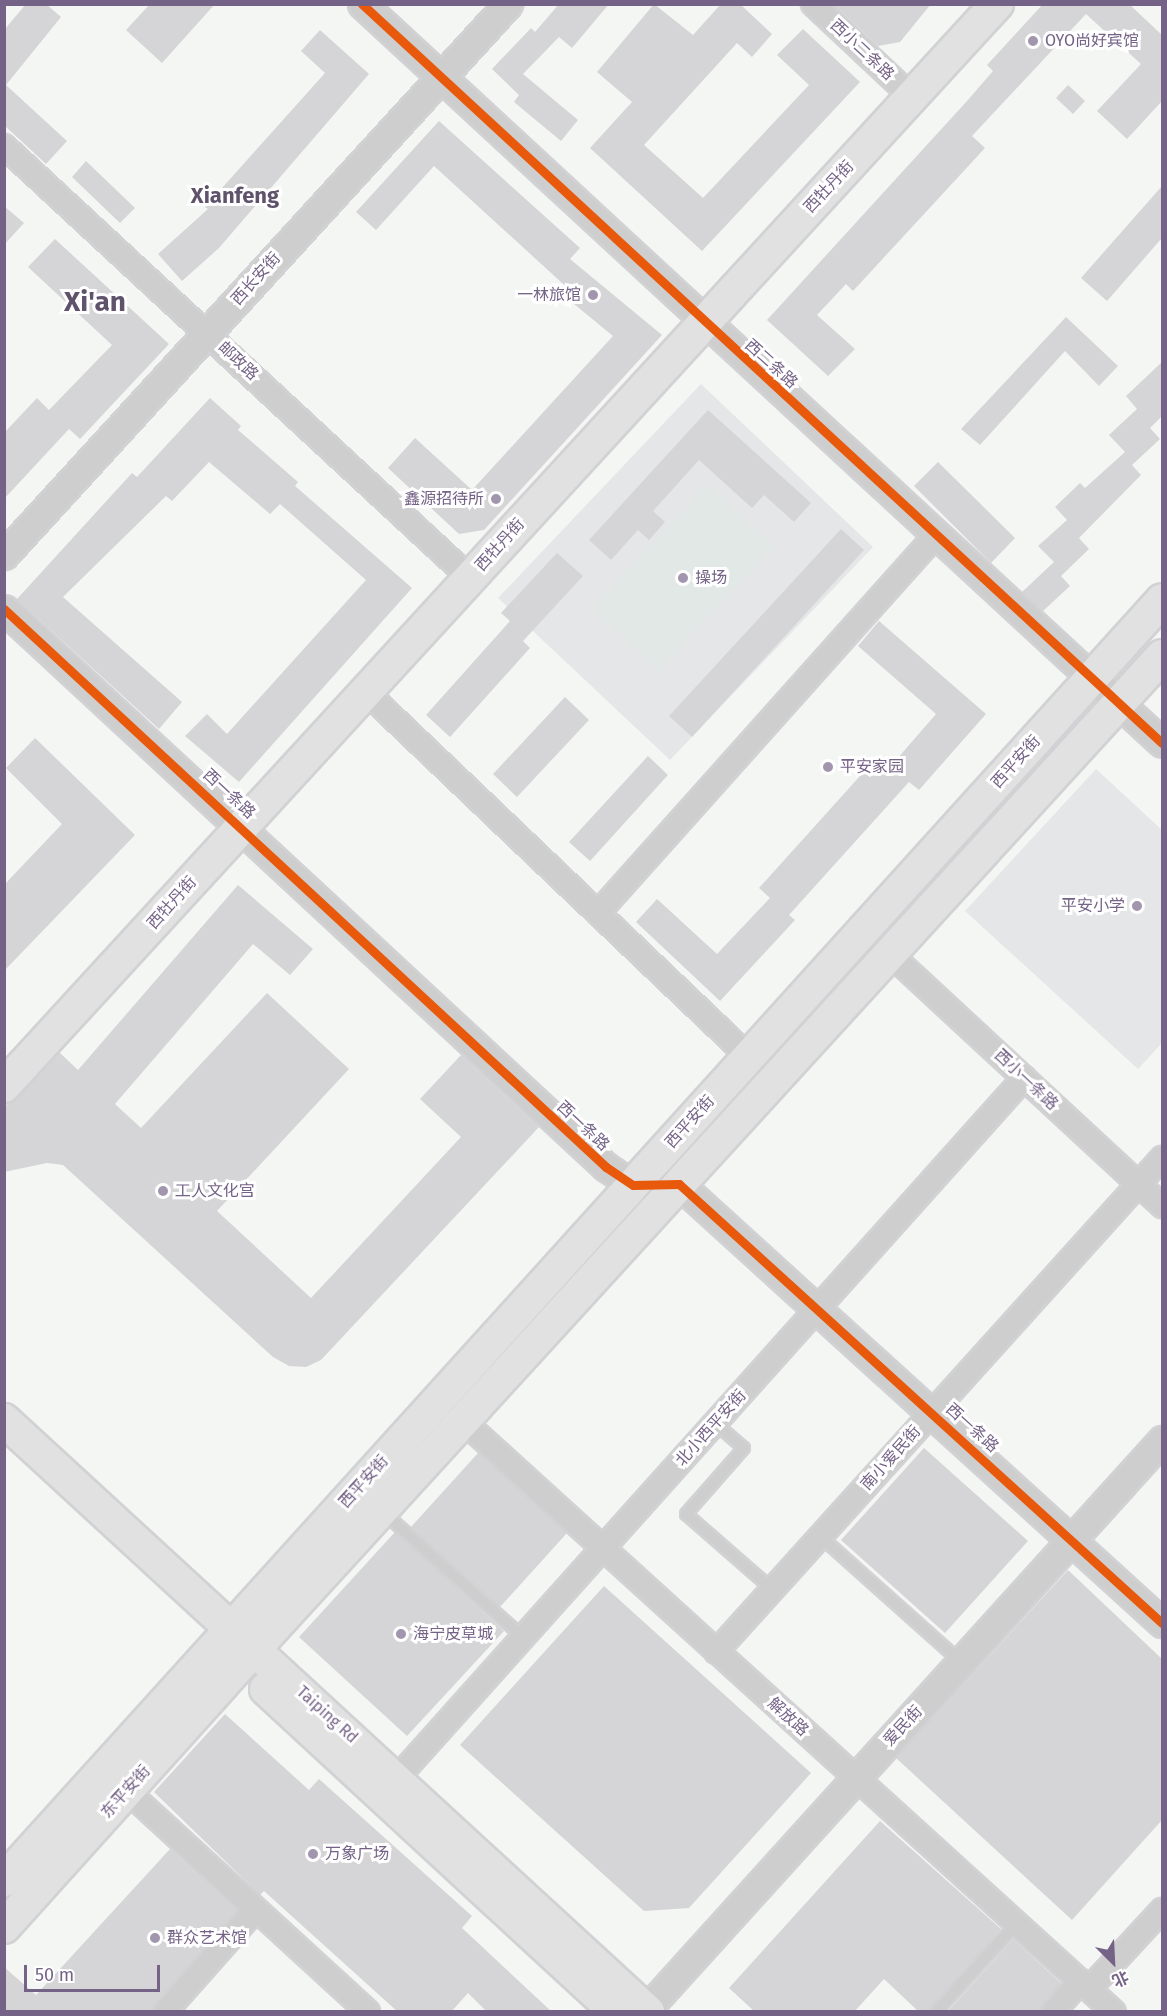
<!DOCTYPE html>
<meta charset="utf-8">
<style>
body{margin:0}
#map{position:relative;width:1167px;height:2016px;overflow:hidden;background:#f4f6f4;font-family:"Fira Sans","Noto Sans SC",sans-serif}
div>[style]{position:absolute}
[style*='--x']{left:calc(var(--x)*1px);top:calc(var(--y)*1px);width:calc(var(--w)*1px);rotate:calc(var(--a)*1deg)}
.built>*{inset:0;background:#e5e6e7}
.green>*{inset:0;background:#e1e8e5}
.building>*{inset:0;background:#d5d4d6}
.roads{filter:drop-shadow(2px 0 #d2d1d4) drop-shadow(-2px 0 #d2d1d4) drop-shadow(0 2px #d2d1d4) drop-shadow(0 -2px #d2d1d4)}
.service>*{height:10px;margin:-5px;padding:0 5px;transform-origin:5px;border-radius:5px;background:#cfcecf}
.minor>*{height:22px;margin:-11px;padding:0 11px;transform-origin:11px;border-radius:11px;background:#cfcecf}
.tertiary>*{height:27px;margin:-13.5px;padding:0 13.5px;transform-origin:13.5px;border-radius:13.5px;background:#cfcecf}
.secondary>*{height:32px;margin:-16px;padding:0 16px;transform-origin:16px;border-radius:16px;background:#e1e1e2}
.cycleway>*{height:9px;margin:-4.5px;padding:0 4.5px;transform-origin:4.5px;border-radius:4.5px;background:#e8590c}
.dots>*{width:16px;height:16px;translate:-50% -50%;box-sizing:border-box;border:3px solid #fff;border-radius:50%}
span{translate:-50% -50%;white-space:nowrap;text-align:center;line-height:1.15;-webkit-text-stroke:6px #fff;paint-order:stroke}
.poi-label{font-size:16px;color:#756387}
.left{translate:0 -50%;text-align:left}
.right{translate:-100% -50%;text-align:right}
.street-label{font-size:16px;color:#756387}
.district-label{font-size:22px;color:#5f526b;font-weight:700}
.town-label{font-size:28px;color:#5f526b;font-weight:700}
.frame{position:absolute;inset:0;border:6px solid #756387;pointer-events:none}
.north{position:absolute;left:1083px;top:1932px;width:60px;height:60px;-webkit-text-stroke:4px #fff;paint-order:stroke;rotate:156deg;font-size:16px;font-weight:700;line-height:24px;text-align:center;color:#756387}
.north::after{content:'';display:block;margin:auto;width:21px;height:27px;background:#756387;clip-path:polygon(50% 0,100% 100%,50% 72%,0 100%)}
.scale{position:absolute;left:24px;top:1965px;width:136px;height:27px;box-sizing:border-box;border:3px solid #756387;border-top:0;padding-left:8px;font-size:18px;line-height:21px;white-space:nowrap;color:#756387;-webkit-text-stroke:4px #fff;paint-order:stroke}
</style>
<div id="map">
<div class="built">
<div style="clip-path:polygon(701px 384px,873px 547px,670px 760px,498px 598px)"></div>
<div style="clip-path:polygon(1096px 769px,1162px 830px,1162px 1043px,1138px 1069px,965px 911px)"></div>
</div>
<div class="green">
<div style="clip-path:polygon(707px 485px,773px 547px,658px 670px,592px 609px)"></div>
</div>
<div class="building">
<div style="clip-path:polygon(26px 4px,46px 4px,61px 17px,6px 85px,67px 141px,46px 164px,4px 125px,4px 30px)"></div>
<div style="clip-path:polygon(150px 4px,215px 4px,162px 63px,126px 30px)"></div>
<div style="clip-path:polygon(559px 4px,609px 4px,572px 48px,559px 37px,523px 74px,578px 120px,561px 141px,514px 102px,519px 95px,492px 69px,531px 28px,535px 32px)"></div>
<div style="clip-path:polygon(654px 4px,693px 35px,721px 4px,740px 4px,772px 34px,752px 57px,737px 43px,644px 145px,703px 198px,809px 85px,777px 55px,803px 29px,860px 82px,702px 251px,590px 148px,632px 102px,597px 72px)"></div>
<div style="clip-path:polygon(833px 4px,931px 4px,900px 42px,878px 46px)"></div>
<div style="clip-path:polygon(1043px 4px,1129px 4px,1162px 35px,1162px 101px,1127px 139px,1097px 111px,1141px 64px,1086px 14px,972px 136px,985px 148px,853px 291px,846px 284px,817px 315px,855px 349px,828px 376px,767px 320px,967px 101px,993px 71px,987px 65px)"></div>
<div style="clip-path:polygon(320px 30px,369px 74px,219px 248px,182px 281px,158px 254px,208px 209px,205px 207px,325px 73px,301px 51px)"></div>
<div style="clip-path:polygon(1068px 85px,1085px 101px,1073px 114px,1056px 98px)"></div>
<div style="clip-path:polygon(439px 121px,580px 248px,570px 259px,662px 335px,484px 530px,459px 534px,388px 468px,415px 438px,472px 490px,613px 336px,568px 299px,573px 293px,434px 166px,376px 230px,356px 212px)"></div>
<div style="clip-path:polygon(86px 161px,135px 208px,120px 223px,72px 177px)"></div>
<div style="clip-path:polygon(1162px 186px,1162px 238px,1107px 301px,1081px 278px)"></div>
<div style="clip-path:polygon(4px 206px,24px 223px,4px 245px)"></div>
<div style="clip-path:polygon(55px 239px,169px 344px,80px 439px,69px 429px,4px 499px,4px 433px,37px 398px,49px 410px,112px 345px,28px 267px)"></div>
<div style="clip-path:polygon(1066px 317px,1118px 366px,1099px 386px,1065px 351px,980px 445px,961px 429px)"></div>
<div style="clip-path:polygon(1162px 362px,1162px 416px,1150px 428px,1160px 439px,1132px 465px,1141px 475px,1079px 538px,1089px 549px,1061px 576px,1070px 586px,1043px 611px,1022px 592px,1054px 562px,1038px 546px,1067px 520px,1055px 507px,1080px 483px,1085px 488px,1125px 452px,1109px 435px,1137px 409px,1126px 396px)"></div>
<div style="clip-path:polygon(210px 398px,241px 426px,238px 430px,298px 482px,295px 486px,412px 588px,239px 782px,185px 736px,207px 714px,227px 734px,366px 580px,280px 504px,270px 514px,209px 462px,172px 501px,166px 496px,63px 597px,182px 702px,159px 729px,17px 599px,132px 473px,137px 477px)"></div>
<div style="clip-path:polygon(708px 410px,811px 503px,794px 522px,764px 495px,752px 508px,699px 460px,653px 511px,665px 522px,649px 540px,638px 530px,611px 560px,589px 540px)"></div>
<div style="clip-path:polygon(938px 462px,1015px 538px,991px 563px,914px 486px)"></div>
<div style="clip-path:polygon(841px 529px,864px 550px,692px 737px,669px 716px)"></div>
<div style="clip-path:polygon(557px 553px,583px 576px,523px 641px,530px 648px,450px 737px,426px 715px,510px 621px,501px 613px)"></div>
<div style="clip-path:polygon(879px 621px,986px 714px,919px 790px,909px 782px,789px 915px,795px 920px,720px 1001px,636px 922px,657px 899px,717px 954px,770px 898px,759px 888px,878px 756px,890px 767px,936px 714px,858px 646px)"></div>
<div style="clip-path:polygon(565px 697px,589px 720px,517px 797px,493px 774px)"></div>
<div style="clip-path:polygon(35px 738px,135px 835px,4px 971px,4px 885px,62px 824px,6px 768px)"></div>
<div style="clip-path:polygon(648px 756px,668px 775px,590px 861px,569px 842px)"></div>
<div style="clip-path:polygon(238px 885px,313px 949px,290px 975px,253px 944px,115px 1104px,141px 1128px,267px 993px,349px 1069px,217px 1211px,311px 1298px,461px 1137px,420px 1099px,461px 1055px,539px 1127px,321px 1360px,306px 1367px,289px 1366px,273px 1357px,63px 1165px,47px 1163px,4px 1172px,4px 1107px,59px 1052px,78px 1070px)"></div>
<div style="clip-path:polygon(924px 1448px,1028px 1541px,945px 1633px,841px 1540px)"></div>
<div style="clip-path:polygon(478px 1453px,567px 1533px,500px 1607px,411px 1527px)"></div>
<div style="clip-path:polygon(395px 1532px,504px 1631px,407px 1736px,299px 1637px)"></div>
<div style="clip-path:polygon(1068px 1570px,1162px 1659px,1162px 1820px,1072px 1920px,896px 1758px)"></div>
<div style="clip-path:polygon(604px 1586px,811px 1773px,689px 1908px,644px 1911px,460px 1745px)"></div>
<div style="clip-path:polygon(225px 1714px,309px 1790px,319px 1779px,472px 1916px,462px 1928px,552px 2012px,487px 2012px,468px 1993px,451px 2012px,398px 2012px,264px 1891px,260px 1895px,154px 1792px)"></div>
<div style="clip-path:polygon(880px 1821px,1001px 1929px,929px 2012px,919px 2012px,884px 1979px,854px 2012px,755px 2012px,729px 1988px)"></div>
<div style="clip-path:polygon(170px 1849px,237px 1910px,155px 2003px,152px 2012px,4px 2012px,4px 1967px,36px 1995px)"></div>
<div style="clip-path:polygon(1013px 1939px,1061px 1983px,1040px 2012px,947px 2012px)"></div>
</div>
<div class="roads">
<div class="service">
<div style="--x:715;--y:1423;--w:38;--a:41"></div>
<div style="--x:744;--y:1448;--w:88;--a:131.3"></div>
<div style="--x:686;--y:1514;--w:114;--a:41.1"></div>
<div style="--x:383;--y:1512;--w:188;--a:41.8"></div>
<div style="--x:820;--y:1536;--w:189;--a:41.8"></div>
<div style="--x:936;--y:2012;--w:120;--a:-47.7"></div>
</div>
<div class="minor">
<div style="--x:813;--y:4;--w:134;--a:43.2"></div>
<div style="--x:4;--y:146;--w:635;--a:42.83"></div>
<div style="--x:366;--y:692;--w:529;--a:43.62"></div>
<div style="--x:598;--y:913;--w:507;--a:-48.2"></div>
<div style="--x:890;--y:954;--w:371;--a:42.8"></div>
<div style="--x:463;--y:1421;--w:879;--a:42.23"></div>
<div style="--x:716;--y:1652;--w:666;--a:-47.92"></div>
<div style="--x:397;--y:1778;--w:940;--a:-48.15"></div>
<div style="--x:127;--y:1791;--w:327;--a:42.5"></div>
<div style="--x:1089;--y:1989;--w:108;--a:-47.3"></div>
<div style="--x:165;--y:2012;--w:137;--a:-48.5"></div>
<div style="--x:1053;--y:2012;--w:42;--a:-47.9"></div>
</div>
<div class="tertiary">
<div style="--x:362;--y:4;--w:1089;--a:42.73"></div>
<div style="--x:4;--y:555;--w:747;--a:-47.55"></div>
<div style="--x:4;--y:609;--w:821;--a:42.83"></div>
<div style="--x:606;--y:1167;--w:32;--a:34"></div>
<div style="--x:633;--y:1185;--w:46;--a:-1.2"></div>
<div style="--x:679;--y:1184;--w:653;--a:42.27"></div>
<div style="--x:644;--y:2012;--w:772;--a:-47.84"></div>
</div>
<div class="secondary">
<div style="--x:4;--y:1086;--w:1469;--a:-47.46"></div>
<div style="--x:4;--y:1420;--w:875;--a:42.59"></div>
<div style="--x:266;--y:1689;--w:472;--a:42.7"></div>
<div style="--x:4;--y:1880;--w:1726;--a:-47.86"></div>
<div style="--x:4;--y:1927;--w:365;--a:-48"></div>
<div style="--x:248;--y:1656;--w:1355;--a:-47.57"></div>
</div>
</div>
<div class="cycleway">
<div style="--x:362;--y:4;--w:1089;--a:42.73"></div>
<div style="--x:4;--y:609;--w:821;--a:42.83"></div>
<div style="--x:606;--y:1167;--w:32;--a:34"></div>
<div style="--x:633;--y:1185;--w:46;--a:-1.2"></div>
<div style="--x:679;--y:1184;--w:653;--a:42.27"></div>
</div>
<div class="dots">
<div style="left:1033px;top:41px;background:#a196ad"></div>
<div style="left:593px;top:295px;background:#a196ad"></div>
<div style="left:496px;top:499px;background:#a196ad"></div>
<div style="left:683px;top:578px;background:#a196ad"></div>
<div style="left:828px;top:767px;background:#a196ad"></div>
<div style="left:1137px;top:906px;background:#a196ad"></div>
<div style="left:163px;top:1191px;background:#a196ad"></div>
<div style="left:401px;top:1634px;background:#a196ad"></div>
<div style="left:313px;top:1854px;background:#a196ad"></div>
<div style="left:155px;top:1938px;background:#a196ad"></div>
</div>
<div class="poi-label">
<span class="left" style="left:1045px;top:41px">OYO尚好宾馆</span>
<span class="right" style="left:581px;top:295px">一林旅馆</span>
<span class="right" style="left:484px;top:499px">鑫源招待所</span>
<span class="left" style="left:695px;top:578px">操场</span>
<span class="left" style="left:840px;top:767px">平安家园</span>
<span class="right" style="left:1125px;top:906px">平安小学</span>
<span class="left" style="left:175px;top:1191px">工人文化宫</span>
<span class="left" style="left:413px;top:1634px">海宁皮草城</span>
<span class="left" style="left:325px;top:1854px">万象广场</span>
<span class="left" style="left:167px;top:1938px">群众艺术馆</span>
</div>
<div class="street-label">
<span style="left:862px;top:50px;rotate:43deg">西小二条路</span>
<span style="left:829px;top:187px;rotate:-47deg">西牡丹街</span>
<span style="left:256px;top:279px;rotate:-48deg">西长安街</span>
<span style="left:238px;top:361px;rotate:43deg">邮政路</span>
<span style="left:771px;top:364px;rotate:42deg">西二条路</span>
<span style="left:500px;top:545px;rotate:-48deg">西牡丹街</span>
<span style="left:1016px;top:762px;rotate:-48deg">西平安街</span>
<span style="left:229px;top:794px;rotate:43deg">西一条路</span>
<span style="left:172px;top:903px;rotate:-48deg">西牡丹街</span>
<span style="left:1026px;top:1080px;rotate:43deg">西小一条路</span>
<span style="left:690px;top:1122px;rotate:-48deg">西平安街</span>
<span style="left:583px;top:1126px;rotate:43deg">西一条路</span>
<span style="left:711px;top:1428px;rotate:-48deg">北小西平安街</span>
<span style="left:972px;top:1428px;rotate:42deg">西一条路</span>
<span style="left:891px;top:1458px;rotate:-48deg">南小爱民街</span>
<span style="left:364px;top:1482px;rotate:-48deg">西平安街</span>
<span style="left:327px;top:1715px;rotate:42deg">Taiping Rd</span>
<span style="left:788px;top:1717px;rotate:42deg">解放路</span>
<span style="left:903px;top:1726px;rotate:-47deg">爱民街</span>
<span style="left:126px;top:1792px;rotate:-48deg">东平安街</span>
</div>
<div class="district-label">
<span style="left:235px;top:196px">Xianfeng</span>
</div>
<div class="town-label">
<span style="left:95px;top:302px">Xi'an</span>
</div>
<div class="frame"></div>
<div class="north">北</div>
<div class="scale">50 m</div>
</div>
